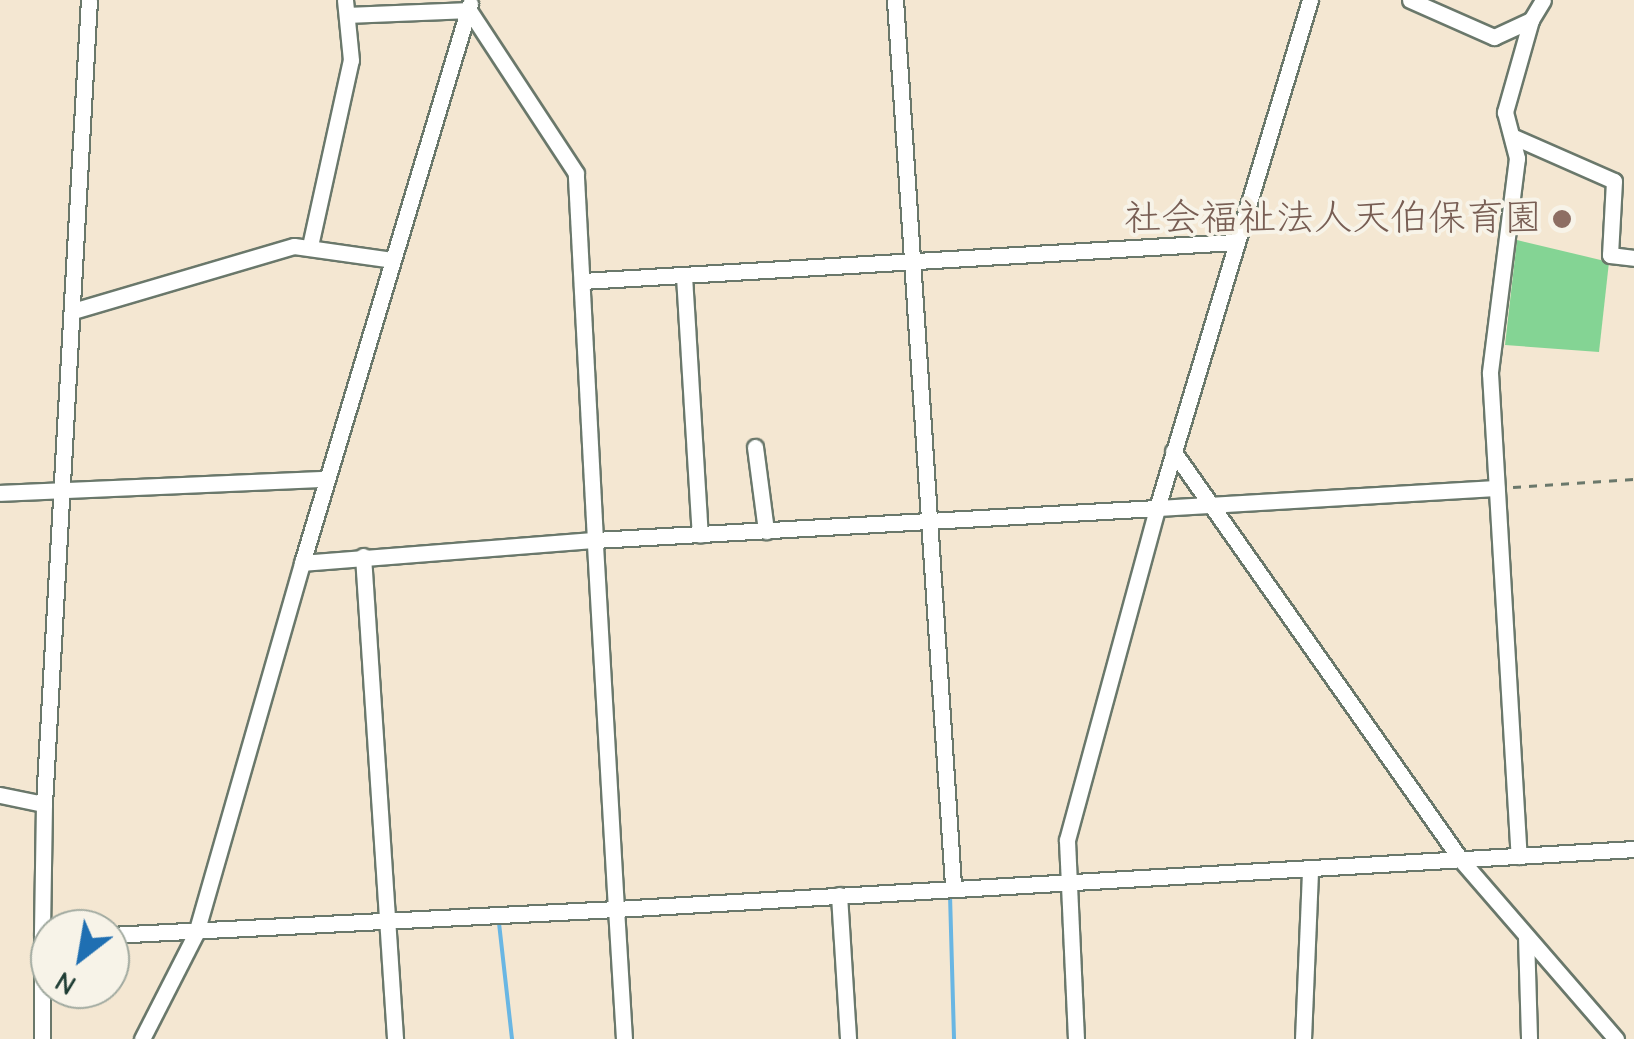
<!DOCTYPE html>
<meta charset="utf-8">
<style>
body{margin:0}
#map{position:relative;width:1634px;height:1039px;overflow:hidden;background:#f4e7d2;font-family:"Comic Neue","Klee One",sans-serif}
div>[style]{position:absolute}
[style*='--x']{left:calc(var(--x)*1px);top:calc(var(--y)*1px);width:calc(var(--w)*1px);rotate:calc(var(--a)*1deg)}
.green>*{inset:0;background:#84d494}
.stream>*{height:4px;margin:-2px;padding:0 2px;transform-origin:2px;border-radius:2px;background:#69b6e3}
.path>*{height:2.5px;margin-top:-1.25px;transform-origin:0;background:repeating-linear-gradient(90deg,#6a786b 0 8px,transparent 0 16px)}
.roads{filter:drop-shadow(2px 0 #6a786b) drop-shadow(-2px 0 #6a786b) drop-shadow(0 2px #6a786b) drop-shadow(0 -2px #6a786b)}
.street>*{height:15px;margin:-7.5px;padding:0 7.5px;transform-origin:7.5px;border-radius:7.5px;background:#fff}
.dots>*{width:28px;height:28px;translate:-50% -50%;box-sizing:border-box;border:5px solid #f7f3e8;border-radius:50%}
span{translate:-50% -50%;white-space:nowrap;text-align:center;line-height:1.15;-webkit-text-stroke:8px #f7f3e8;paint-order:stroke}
.education-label{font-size:38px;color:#785e54}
.right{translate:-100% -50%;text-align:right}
.north{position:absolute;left:30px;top:909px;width:100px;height:100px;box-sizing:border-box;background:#f7f3e8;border:2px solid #a1aaa0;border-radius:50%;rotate:211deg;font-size:28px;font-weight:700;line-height:40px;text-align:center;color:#1f3d34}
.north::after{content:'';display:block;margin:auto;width:35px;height:45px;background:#1f6fb2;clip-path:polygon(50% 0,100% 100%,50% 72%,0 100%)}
</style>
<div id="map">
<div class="green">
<div style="clip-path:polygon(1517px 240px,1609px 262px,1599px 352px,1505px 345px)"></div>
</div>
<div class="stream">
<div style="--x:950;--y:895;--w:144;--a:88.4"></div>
<div style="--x:499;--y:923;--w:117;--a:83.6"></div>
</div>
<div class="path">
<div style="--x:1513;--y:487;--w:121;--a:-3.8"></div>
</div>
<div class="roads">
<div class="street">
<div style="--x:895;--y:0;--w:888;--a:86.25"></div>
<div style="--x:1410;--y:0;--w:92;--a:23.8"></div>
<div style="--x:1494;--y:37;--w:41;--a:-24.7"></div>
<div style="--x:1531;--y:20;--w:96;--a:105.8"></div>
<div style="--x:1505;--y:112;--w:48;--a:75.4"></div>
<div style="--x:1517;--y:158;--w:217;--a:97.2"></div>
<div style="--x:1490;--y:373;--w:484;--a:86.6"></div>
<div style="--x:1531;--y:20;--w:23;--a:-59"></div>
<div style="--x:1514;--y:137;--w:109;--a:23.7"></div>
<div style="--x:1614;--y:181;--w:74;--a:93.1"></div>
<div style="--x:1610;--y:255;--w:24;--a:7"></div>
<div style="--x:310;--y:246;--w:190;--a:-77.6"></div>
<div style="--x:351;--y:60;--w:60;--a:-95.7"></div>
<div style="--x:684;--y:276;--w:259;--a:86.5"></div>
<div style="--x:582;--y:281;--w:653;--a:-3.42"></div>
<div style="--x:73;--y:311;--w:230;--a:-16.4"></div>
<div style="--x:294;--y:246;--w:99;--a:8.1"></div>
<div style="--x:755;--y:447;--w:85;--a:82.5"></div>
<div style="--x:1173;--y:451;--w:500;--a:54.85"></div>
<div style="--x:1461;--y:860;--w:237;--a:49.1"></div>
<div style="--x:0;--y:493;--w:325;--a:-2.5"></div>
<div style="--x:363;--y:556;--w:484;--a:86.2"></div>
<div style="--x:302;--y:563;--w:584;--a:-73.27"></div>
<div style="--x:0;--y:795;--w:45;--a:11.6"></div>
<div style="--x:44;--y:804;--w:132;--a:90.9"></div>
<div style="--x:42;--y:936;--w:8;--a:0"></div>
<div style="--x:44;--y:804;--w:805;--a:-86.8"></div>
<div style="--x:839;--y:895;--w:144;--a:86.4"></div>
<div style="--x:110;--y:935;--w:507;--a:-2.94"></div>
<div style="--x:616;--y:909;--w:370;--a:-93.3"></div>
<div style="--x:595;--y:540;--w:563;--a:-3.26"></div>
<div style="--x:1157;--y:508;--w:531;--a:-73.24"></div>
<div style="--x:1526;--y:936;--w:103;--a:88.3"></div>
<div style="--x:42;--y:1039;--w:103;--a:-90"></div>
<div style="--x:142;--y:1039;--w:119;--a:-63"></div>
<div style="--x:196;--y:933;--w:385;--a:-74"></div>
<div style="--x:302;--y:563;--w:294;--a:-4.5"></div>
<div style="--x:595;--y:540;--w:367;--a:-93"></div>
<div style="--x:576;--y:173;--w:195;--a:-123.3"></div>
<div style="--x:469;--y:10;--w:122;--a:177.7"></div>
<div style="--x:624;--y:1039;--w:130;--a:-93.5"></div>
<div style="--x:616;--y:909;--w:1020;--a:-3.37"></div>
<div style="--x:1076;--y:1039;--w:199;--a:-92.6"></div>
<div style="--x:1067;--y:840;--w:344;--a:-74.8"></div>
<div style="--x:1157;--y:508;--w:340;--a:-3.4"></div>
<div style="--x:1303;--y:1039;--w:170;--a:-87.6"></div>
</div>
</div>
<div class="dots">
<div style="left:1562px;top:219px;background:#8d6e63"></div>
</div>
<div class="education-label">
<span class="right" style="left:1542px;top:219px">社会福祉法人天伯保育園</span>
</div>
<div class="north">N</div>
</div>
